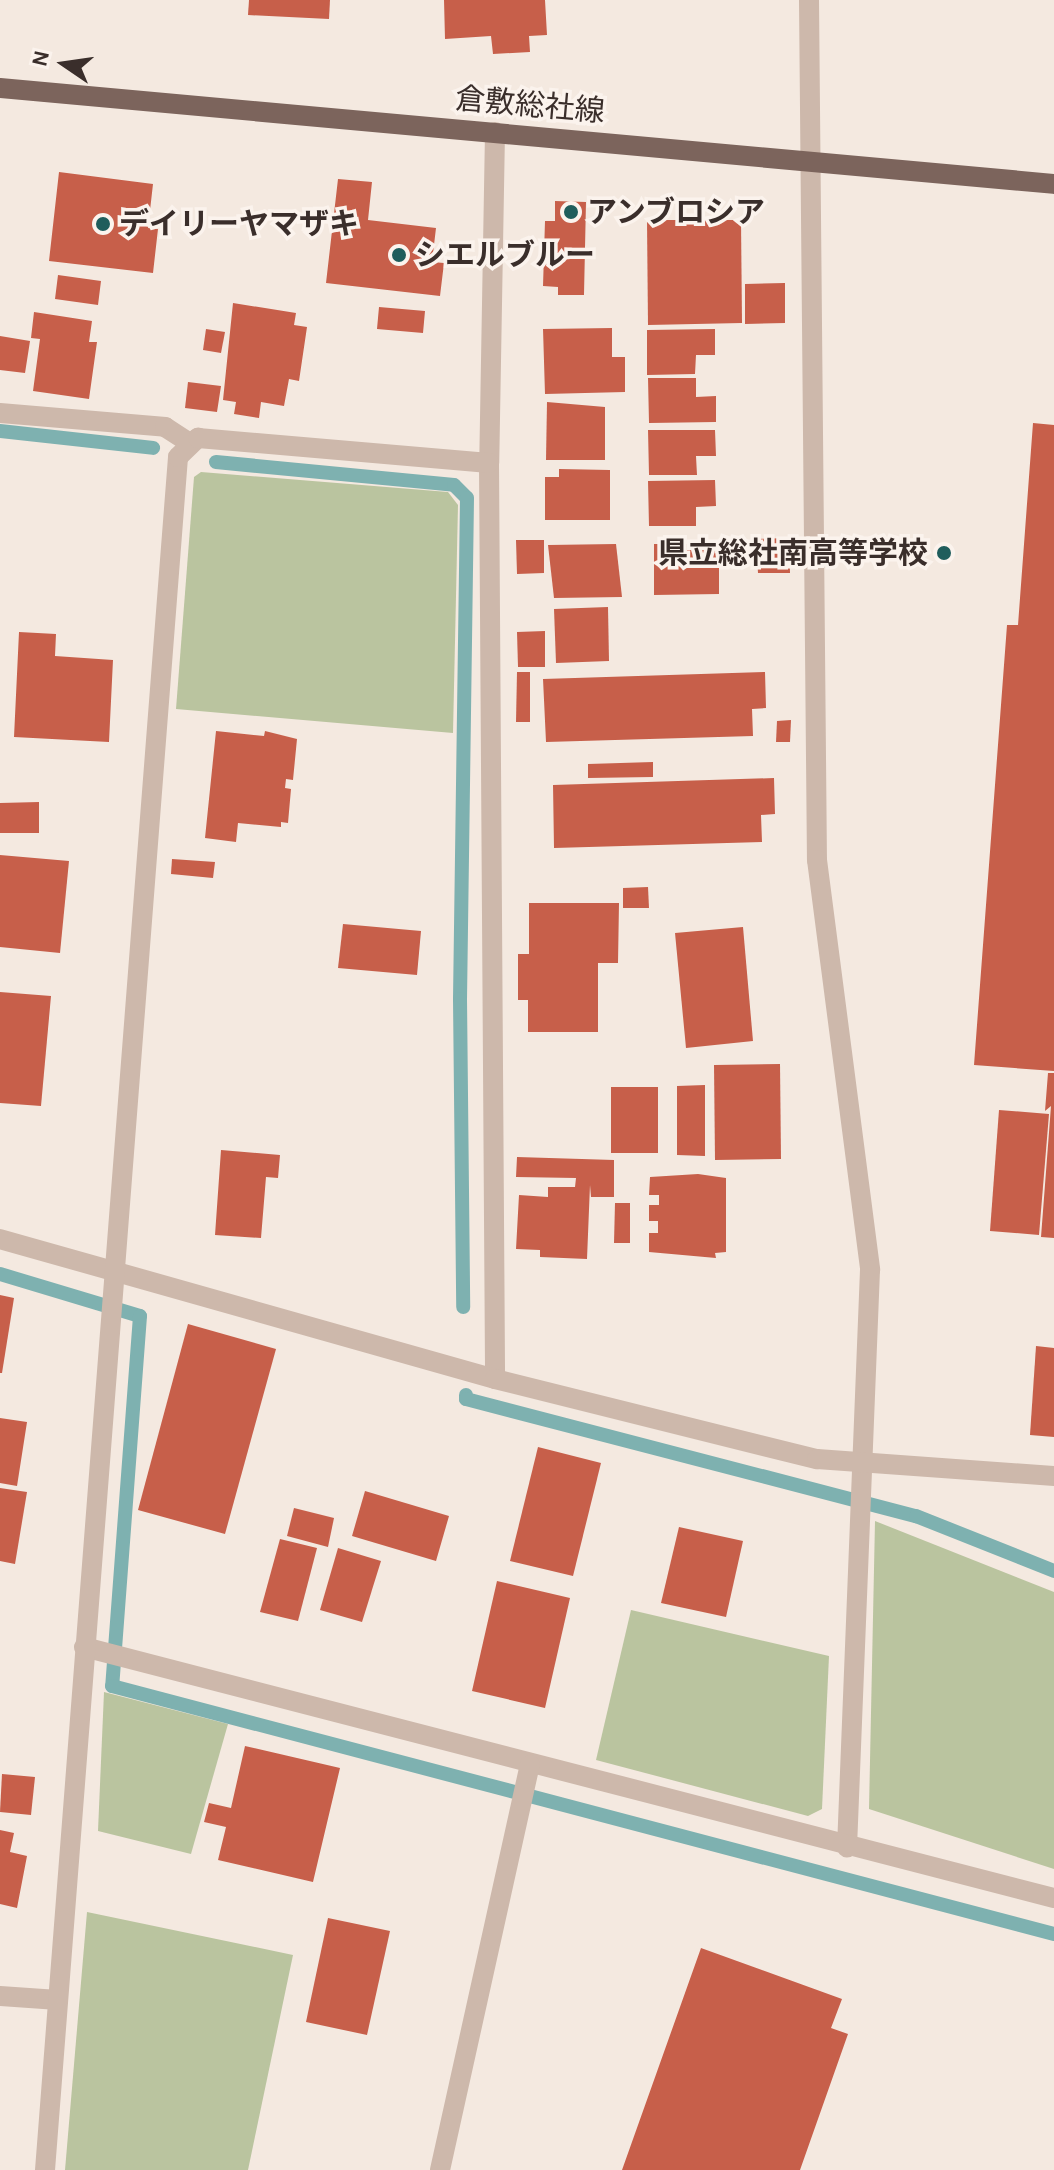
<!DOCTYPE html>
<meta charset="utf-8">
<style>
body{margin:0}
#map{position:relative;width:1054px;height:2170px;overflow:hidden;background:#f4e9e0;font-family:Karla,"Noto Sans JP",sans-serif}
div>[style]{position:absolute}
[style*='--x']{left:calc(var(--x)*1px);top:calc(var(--y)*1px);width:calc(var(--w)*1px);rotate:calc(var(--a)*1deg)}
.green>*{inset:0;background:#bac49f}
.stream>*{height:14px;margin:-7px;padding:0 7px;transform-origin:7px;border-radius:7px;background:#7eb1b0}
.building>*{inset:0;background:#c75f4a}
.minor>*{height:20px;margin:-10px;padding:0 10px;transform-origin:10px;border-radius:10px;background:#cdb8ab}
.major>*{height:20px;margin:-10px;padding:0 10px;transform-origin:10px;border-radius:10px;background:#7c645c}
.dots>*{width:22px;height:22px;translate:-50% -50%;box-sizing:border-box;border:4px solid #fbf3ed;border-radius:50%}
span{translate:-50% -50%;white-space:nowrap;text-align:center;line-height:1.15;-webkit-text-stroke:7px #fbf3ed;paint-order:stroke}
.street-label{font-size:30px;color:#3a2e2b}
.poi-label{font-size:30px;color:#3a2e2b;font-weight:700}
.left{translate:0 -50%;text-align:left}
.right{translate:-100% -50%;text-align:right}
.north{position:absolute;left:24px;top:24px;width:80px;height:80px;-webkit-text-stroke:6px #fbf3ed;paint-order:stroke;rotate:283deg;font-size:22px;font-weight:700;line-height:32px;text-align:center;color:#3a2e2b}
.north::after{content:'';display:block;margin:auto;width:28px;height:36px;background:#3a2e2b;clip-path:polygon(50% 0,100% 100%,50% 72%,0 100%)}
</style>
<div id="map">
<div class="green">
<div style="clip-path:polygon(201px 472px,448px 492px,458px 505px,453px 733px,176px 709px,194px 477px)"></div>
<div style="clip-path:polygon(875px 1521px,1054px 1592px,1054px 1869px,869px 1809px)"></div>
<div style="clip-path:polygon(631px 1610px,829px 1656px,822px 1809px,808px 1816px,596px 1760px)"></div>
<div style="clip-path:polygon(104px 1692px,228px 1724px,191px 1854px,98px 1831px)"></div>
<div style="clip-path:polygon(87px 1912px,293px 1955px,248px 2170px,65px 2170px)"></div>
</div>
<div class="stream">
<div style="--x:0;--y:431;--w:154;--a:6.3"></div>
<div style="--x:216;--y:462;--w:239;--a:5.5"></div>
<div style="--x:454;--y:485;--w:18;--a:45"></div>
<div style="--x:467;--y:498;--w:501;--a:90.8"></div>
<div style="--x:460;--y:999;--w:308;--a:89.4"></div>
<div style="--x:0;--y:1274;--w:146;--a:16.7"></div>
<div style="--x:140;--y:1316;--w:371;--a:94.3"></div>
<div style="--x:112;--y:1686;--w:974;--a:14.75"></div>
<div style="--x:466;--y:1395;--w:4;--a:90"></div>
<div style="--x:466;--y:1399;--w:465;--a:14.6"></div>
<div style="--x:916;--y:1516;--w:149;--a:21.7"></div>
</div>
<div class="building">
<div style="clip-path:polygon(249px 0,330px 0,329px 19px,248px 15px)"></div>
<div style="clip-path:polygon(444px 0,545px 0,547px 35px,529px 36px,530px 52px,493px 54px,491px 36px,445px 39px)"></div>
<div style="clip-path:polygon(59px 172px,153px 184px,148px 228px,158px 229px,153px 273px,49px 261px)"></div>
<div style="clip-path:polygon(338px 179px,372px 182px,368px 220px,436px 228px,432px 262px,444px 263px,440px 296px,326px 283px)"></div>
<div style="clip-path:polygon(555px 201px,586px 202px,584px 295px,558px 295px,558px 287px,543px 286px,545px 221px,555px 221px)"></div>
<div style="clip-path:polygon(647px 220px,741px 220px,742px 323px,648px 325px)"></div>
<div style="clip-path:polygon(58px 275px,101px 281px,98px 305px,55px 299px)"></div>
<div style="clip-path:polygon(785px 283px,785px 323px,745px 324px,745px 284px)"></div>
<div style="clip-path:polygon(233px 303px,296px 313px,294px 325px,307px 327px,299px 381px,289px 379px,284px 406px,261px 402px,259px 418px,234px 414px,236px 402px,223px 400px)"></div>
<div style="clip-path:polygon(379px 307px,425px 311px,423px 333px,377px 329px)"></div>
<div style="clip-path:polygon(34px 312px,92px 321px,89px 342px,97px 342px,89px 399px,33px 391px,40px 339px,31px 338px)"></div>
<div style="clip-path:polygon(612px 328px,612px 357px,625px 357px,625px 392px,545px 394px,543px 329px)"></div>
<div style="clip-path:polygon(206px 329px,225px 332px,221px 353px,203px 350px)"></div>
<div style="clip-path:polygon(715px 329px,715px 355px,696px 355px,695px 374px,647px 375px,647px 330px)"></div>
<div style="clip-path:polygon(0 336px,30px 341px,25px 373px,0 370px)"></div>
<div style="clip-path:polygon(648px 378px,696px 378px,696px 397px,716px 396px,716px 422px,649px 423px)"></div>
<div style="clip-path:polygon(188px 382px,221px 386px,217px 412px,185px 408px)"></div>
<div style="clip-path:polygon(547px 402px,605px 407px,605px 460px,546px 460px)"></div>
<div style="clip-path:polygon(1033px 423px,1054px 425px,1054px 1071px,974px 1065px,1007px 625px,1018px 625px)"></div>
<div style="clip-path:polygon(648px 430px,715px 430px,716px 456px,696px 456px,697px 475px,649px 475px)"></div>
<div style="clip-path:polygon(559px 469px,610px 470px,610px 520px,545px 520px,545px 477px,559px 477px)"></div>
<div style="clip-path:polygon(715px 480px,716px 506px,696px 507px,696px 526px,649px 526px,648px 481px)"></div>
<div style="clip-path:polygon(789px 538px,790px 573px,758px 573px,756px 539px)"></div>
<div style="clip-path:polygon(516px 540px,544px 540px,544px 573px,517px 574px)"></div>
<div style="clip-path:polygon(616px 544px,622px 597px,554px 598px,548px 545px)"></div>
<div style="clip-path:polygon(654px 544px,719px 544px,719px 594px,654px 595px)"></div>
<div style="clip-path:polygon(608px 607px,609px 661px,556px 663px,554px 609px)"></div>
<div style="clip-path:polygon(545px 631px,545px 667px,518px 667px,517px 632px)"></div>
<div style="clip-path:polygon(19px 632px,56px 634px,55px 656px,113px 660px,109px 742px,14px 737px)"></div>
<div style="clip-path:polygon(517px 672px,530px 672px,530px 722px,516px 722px)"></div>
<div style="clip-path:polygon(765px 672px,766px 708px,752px 709px,753px 736px,546px 742px,543px 679px)"></div>
<div style="clip-path:polygon(791px 720px,790px 742px,776px 742px,777px 721px)"></div>
<div style="clip-path:polygon(216px 731px,264px 736px,265px 731px,297px 739px,293px 780px,286px 779px,285px 788px,291px 789px,288px 823px,281px 822px,281px 827px,238px 823px,236px 842px,205px 838px)"></div>
<div style="clip-path:polygon(653px 762px,653px 777px,588px 778px,588px 764px)"></div>
<div style="clip-path:polygon(774px 778px,775px 814px,761px 815px,762px 842px,554px 848px,553px 785px)"></div>
<div style="clip-path:polygon(39px 802px,39px 833px,0 833px,0 803px)"></div>
<div style="clip-path:polygon(0 855px,69px 861px,60px 953px,0 947px)"></div>
<div style="clip-path:polygon(172px 859px,215px 862px,213px 878px,171px 874px)"></div>
<div style="clip-path:polygon(648px 887px,649px 908px,623px 908px,623px 888px)"></div>
<div style="clip-path:polygon(529px 903px,619px 903px,618px 963px,598px 963px,598px 1032px,528px 1032px,528px 1000px,518px 1000px,518px 954px,529px 954px)"></div>
<div style="clip-path:polygon(343px 924px,421px 931px,417px 975px,338px 968px)"></div>
<div style="clip-path:polygon(743px 927px,753px 1041px,686px 1048px,675px 933px)"></div>
<div style="clip-path:polygon(0 992px,51px 996px,41px 1106px,0 1103px)"></div>
<div style="clip-path:polygon(780px 1064px,781px 1159px,715px 1160px,714px 1065px)"></div>
<div style="clip-path:polygon(1048px 1073px,1054px 1073px,1054px 1238px,1041px 1237px,1051px 1106px,1045px 1111px)"></div>
<div style="clip-path:polygon(705px 1085px,705px 1156px,677px 1155px,677px 1086px)"></div>
<div style="clip-path:polygon(611px 1087px,658px 1087px,658px 1153px,611px 1153px)"></div>
<div style="clip-path:polygon(999px 1110px,1049px 1114px,1039px 1235px,990px 1231px)"></div>
<div style="clip-path:polygon(221px 1150px,280px 1155px,278px 1178px,266px 1177px,261px 1238px,215px 1235px)"></div>
<div style="clip-path:polygon(517px 1157px,614px 1160px,614px 1197px,591px 1197px,590px 1185px,587px 1259px,540px 1257px,540px 1250px,516px 1249px,519px 1195px,548px 1197px,548px 1187px,575px 1187px,576px 1178px,516px 1177px)"></div>
<div style="clip-path:polygon(698px 1174px,726px 1178px,726px 1252px,715px 1253px,716px 1258px,649px 1252px,649px 1233px,658px 1233px,658px 1221px,649px 1221px,649px 1205px,659px 1205px,659px 1195px,649px 1195px,650px 1177px)"></div>
<div style="clip-path:polygon(615px 1203px,630px 1203px,630px 1243px,614px 1243px)"></div>
<div style="clip-path:polygon(0 1295px,14px 1298px,2px 1373px,0 1373px)"></div>
<div style="clip-path:polygon(188px 1324px,276px 1349px,225px 1534px,138px 1510px)"></div>
<div style="clip-path:polygon(1036px 1346px,1054px 1348px,1054px 1437px,1030px 1435px)"></div>
<div style="clip-path:polygon(0 1418px,27px 1422px,17px 1486px,0 1483px)"></div>
<div style="clip-path:polygon(538px 1447px,601px 1463px,573px 1576px,510px 1561px)"></div>
<div style="clip-path:polygon(0 1488px,27px 1492px,15px 1564px,0 1561px)"></div>
<div style="clip-path:polygon(365px 1491px,449px 1516px,436px 1561px,352px 1536px)"></div>
<div style="clip-path:polygon(294px 1508px,334px 1518px,328px 1547px,287px 1536px)"></div>
<div style="clip-path:polygon(679px 1527px,743px 1541px,726px 1617px,661px 1603px)"></div>
<div style="clip-path:polygon(280px 1539px,317px 1548px,298px 1621px,260px 1612px)"></div>
<div style="clip-path:polygon(338px 1548px,381px 1561px,362px 1622px,320px 1610px)"></div>
<div style="clip-path:polygon(497px 1581px,570px 1598px,545px 1708px,472px 1691px)"></div>
<div style="clip-path:polygon(245px 1746px,340px 1768px,313px 1882px,218px 1860px,226px 1827px,204px 1822px,209px 1803px,231px 1808px)"></div>
<div style="clip-path:polygon(2px 1774px,35px 1777px,31px 1815px,0 1812px)"></div>
<div style="clip-path:polygon(0 1830px,14px 1833px,10px 1852px,27px 1856px,17px 1908px,0 1904px)"></div>
<div style="clip-path:polygon(328px 1918px,390px 1931px,367px 2035px,306px 2022px)"></div>
<div style="clip-path:polygon(701px 1948px,842px 1999px,831px 2028px,848px 2034px,800px 2170px,622px 2170px)"></div>
</div>
<div class="minor">
<div style="--x:809;--y:0;--w:860;--a:89.47"></div>
<div style="--x:817;--y:860;--w:413;--a:82.6"></div>
<div style="--x:870;--y:1270;--w:578;--a:92.28"></div>
<div style="--x:495;--y:132;--w:331;--a:91"></div>
<div style="--x:489;--y:463;--w:916;--a:89.62"></div>
<div style="--x:0;--y:413;--w:166;--a:4.8"></div>
<div style="--x:165;--y:427;--w:27;--a:33"></div>
<div style="--x:0;--y:1239;--w:514;--a:15.79"></div>
<div style="--x:495;--y:1379;--w:332;--a:14"></div>
<div style="--x:817;--y:1459;--w:238;--a:4.1"></div>
<div style="--x:84;--y:1647;--w:1002;--a:14.51"></div>
<div style="--x:0;--y:1996;--w:58;--a:3.9"></div>
<div style="--x:45;--y:2170;--w:1718;--a:-85.56"></div>
<div style="--x:178;--y:457;--w:28;--a:-44"></div>
<div style="--x:198;--y:438;--w:292;--a:4.9"></div>
<div style="--x:440;--y:2170;--w:415;--a:-77.5"></div>
</div>
<div class="major">
<div style="--x:0;--y:88;--w:1058;--a:5.2"></div>
</div>
<div class="dots">
<div style="left:571px;top:212px;background:#1f5d5c"></div>
<div style="left:103px;top:224px;background:#1f5d5c"></div>
<div style="left:399px;top:255px;background:#1f5d5c"></div>
<div style="left:944px;top:553px;background:#1f5d5c"></div>
</div>
<div class="street-label">
<span style="left:530px;top:105px;rotate:5deg">倉敷総社線</span>
</div>
<div class="poi-label">
<span class="left" style="left:587px;top:212px">アンブロシア</span>
<span class="left" style="left:119px;top:224px">デイリーヤマザキ</span>
<span class="left" style="left:415px;top:255px">シエルブルー</span>
<span class="right" style="left:928px;top:553px">県立総社南高等学校</span>
</div>
<div class="north">N</div>
</div>
